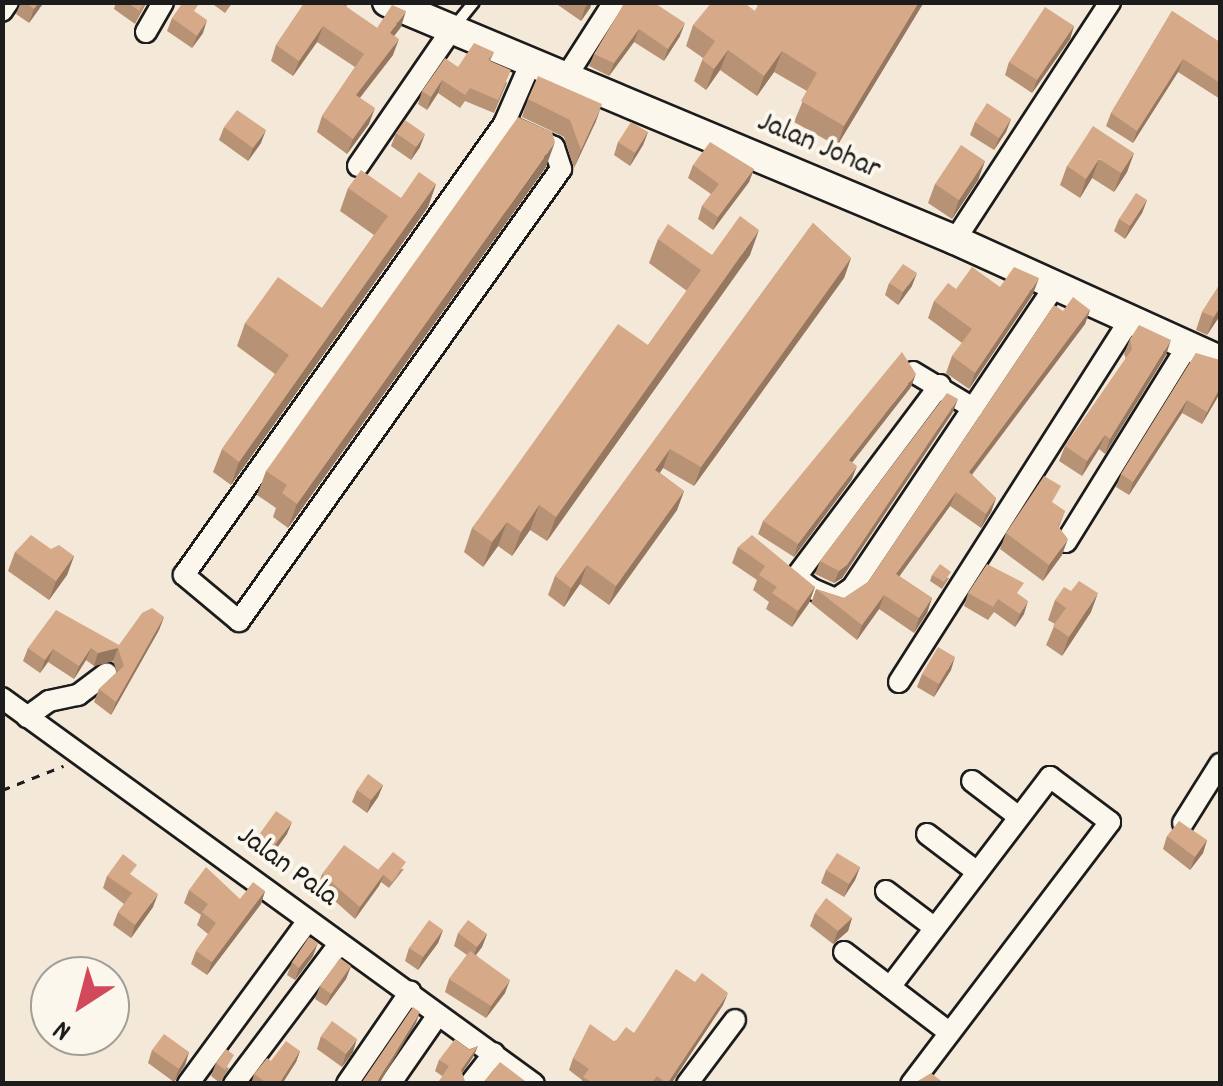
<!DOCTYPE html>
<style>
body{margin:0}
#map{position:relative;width:1223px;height:1086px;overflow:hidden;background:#f4e8d8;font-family:Dekko,sans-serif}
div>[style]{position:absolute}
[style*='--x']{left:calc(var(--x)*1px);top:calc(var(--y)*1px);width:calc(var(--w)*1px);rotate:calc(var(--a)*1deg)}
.path>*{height:2.5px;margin-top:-1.25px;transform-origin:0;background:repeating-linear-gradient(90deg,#1c1c1c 0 8px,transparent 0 16px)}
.roads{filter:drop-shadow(2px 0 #1c1c1c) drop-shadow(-2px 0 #1c1c1c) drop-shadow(0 2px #1c1c1c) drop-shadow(0 -2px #1c1c1c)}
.lane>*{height:10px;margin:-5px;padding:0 5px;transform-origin:5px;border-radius:5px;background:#fbf7ec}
.street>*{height:20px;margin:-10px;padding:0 10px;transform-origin:10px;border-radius:10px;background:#fbf7ec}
.secondary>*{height:28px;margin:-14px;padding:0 14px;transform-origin:14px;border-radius:14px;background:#fbf7ec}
.wall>*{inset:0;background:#b89275}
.shaded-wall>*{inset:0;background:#96775f}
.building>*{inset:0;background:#d6aa88}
span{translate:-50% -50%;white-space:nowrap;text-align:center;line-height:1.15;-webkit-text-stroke:8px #fbf7ec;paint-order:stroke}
.street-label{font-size:30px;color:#1c1c1c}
.frame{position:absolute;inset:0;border:5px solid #1c1c1c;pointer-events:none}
.north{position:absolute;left:30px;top:956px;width:100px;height:100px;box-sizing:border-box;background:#fbf7ec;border:2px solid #a29f99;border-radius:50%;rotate:216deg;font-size:28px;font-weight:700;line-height:40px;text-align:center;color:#1c1c1c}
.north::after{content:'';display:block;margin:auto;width:35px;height:45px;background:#d1495b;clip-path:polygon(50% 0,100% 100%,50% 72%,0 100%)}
</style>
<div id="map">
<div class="path">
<div style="--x:2;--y:790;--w:66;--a:-21.5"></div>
</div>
<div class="roads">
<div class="lane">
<div style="--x:453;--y:28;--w:33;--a:-51"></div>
</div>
<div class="street">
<div style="--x:2;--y:11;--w:11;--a:-56"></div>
<div style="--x:146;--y:32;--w:34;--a:-60"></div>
<div style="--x:566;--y:77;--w:89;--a:-57.4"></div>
<div style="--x:504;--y:124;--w:55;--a:24.7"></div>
<div style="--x:554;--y:147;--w:23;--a:72"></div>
<div style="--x:561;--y:169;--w:555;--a:125.47"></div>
<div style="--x:239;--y:621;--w:72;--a:-140.1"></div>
<div style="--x:184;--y:575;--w:553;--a:-54.64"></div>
<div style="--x:504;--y:124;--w:68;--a:-66.5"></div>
<div style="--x:358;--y:166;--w:166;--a:-55.5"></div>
<div style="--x:955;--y:240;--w:284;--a:-56.9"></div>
<div style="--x:913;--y:372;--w:70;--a:31"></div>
<div style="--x:940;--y:385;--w:240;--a:126.9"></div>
<div style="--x:796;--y:577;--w:20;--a:37"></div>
<div style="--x:812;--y:589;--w:26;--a:23"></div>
<div style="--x:836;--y:599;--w:19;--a:-35"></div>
<div style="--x:852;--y:588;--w:362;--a:-56.1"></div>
<div style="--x:1066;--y:542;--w:229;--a:-58.2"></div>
<div style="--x:899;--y:682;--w:428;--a:-57.5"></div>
<div style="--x:2;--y:698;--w:657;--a:35.96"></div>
<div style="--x:27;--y:717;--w:27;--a:-36"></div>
<div style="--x:49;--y:701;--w:30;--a:-12"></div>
<div style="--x:78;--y:695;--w:36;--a:-37"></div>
<div style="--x:972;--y:781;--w:59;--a:37.5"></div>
<div style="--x:1183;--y:823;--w:70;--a:-57.9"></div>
<div style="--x:927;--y:834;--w:63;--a:37.2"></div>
<div style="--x:886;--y:891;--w:61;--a:37.1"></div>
<div style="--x:844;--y:952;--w:133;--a:37.4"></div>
<div style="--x:890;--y:987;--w:264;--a:-52.7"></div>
<div style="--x:1050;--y:777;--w:75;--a:36.9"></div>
<div style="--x:1110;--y:822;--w:329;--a:127.2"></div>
<div style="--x:188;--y:1084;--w:201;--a:-53.7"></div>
<div style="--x:234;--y:1084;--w:175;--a:-53.1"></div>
<div style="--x:347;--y:1084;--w:112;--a:-55.6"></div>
<div style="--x:390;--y:1084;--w:84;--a:-55.2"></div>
<div style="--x:470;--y:1084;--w:39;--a:-52"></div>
<div style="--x:687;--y:1084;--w:80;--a:-53.1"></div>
</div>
<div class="secondary">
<div style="--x:387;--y:2;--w:616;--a:22.73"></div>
<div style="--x:955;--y:240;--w:291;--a:24.4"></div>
</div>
</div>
<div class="wall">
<div style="clip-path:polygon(21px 2px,44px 2px,29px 23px,16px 14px)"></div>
<div style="clip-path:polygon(116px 2px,147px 2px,135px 24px,114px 9px)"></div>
<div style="clip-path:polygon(210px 2px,233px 2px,225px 13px)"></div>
<div style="clip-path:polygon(305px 2px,348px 2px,346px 7px,377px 28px,401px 27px,394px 36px,393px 55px,360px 98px,369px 124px,347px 154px,317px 132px,322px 116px,355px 67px,317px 42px,293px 76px,271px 61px,276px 45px)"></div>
<div style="clip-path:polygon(559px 2px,592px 2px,590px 8px,581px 21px,558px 5px)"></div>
<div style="clip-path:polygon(753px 2px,924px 2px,837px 146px,794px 122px,807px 91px,774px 72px,757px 96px,720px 70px,706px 90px,694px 81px,703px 58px,686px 46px,693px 25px,755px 11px,758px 6px)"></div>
<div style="clip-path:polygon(656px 4px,680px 36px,664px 61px,634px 42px,609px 76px,589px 66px,594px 54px)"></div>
<div style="clip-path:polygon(1172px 11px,1218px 41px,1220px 37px,1220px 99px,1178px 72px,1133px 143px,1106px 126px,1111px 113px)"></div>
<div style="clip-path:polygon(197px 13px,203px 33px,192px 48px,167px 31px,172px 18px)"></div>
<div style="clip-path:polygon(1074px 26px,1070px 39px,1032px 93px,1005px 75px,1009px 62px)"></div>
<div style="clip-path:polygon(494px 52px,490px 61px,507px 83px,494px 113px,465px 101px,460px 108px,438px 93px,427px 110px,418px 104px,422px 91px,458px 67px)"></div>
<div style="clip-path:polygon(528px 99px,596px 121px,574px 168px,564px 137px,522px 117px)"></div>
<div style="clip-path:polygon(1011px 119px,1006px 132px,994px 150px,970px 135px,975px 122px)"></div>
<div style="clip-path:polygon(224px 127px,261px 143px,248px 161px,219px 140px)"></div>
<div style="clip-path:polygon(648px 132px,643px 145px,630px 166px,614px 155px,618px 142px)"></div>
<div style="clip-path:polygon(396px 133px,420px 147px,411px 160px,391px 146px)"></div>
<div style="clip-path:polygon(1134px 153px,1127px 172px,1114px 192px,1092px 178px,1080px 198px,1060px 185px,1067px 166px)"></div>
<div style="clip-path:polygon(985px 161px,978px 180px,952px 219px,928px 203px,935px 184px)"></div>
<div style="clip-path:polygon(693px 165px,754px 169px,749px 182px,713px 230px,698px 219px,702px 206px,711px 194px,688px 178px)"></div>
<div style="clip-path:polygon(546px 167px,288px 528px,273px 517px,276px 508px,257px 495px,266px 471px)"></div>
<div style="clip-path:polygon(436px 184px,428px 207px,231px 485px,213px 472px,222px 449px,275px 374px,237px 346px,245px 323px,322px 308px,374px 235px,340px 211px,348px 188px,401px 198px)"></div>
<div style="clip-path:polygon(1147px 200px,1142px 213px,1125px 239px,1114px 231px,1119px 219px)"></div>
<div style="clip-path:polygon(813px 223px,851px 258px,844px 278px,694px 486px,663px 468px,660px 473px,684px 491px,677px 510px,609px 605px,580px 584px,564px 607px,548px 595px,555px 576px)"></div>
<div style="clip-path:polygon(658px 239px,712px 255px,750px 255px,547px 541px,530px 530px,512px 556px,498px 546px,483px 567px,464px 552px,472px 528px,648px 345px,687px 291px,649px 263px)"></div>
<div style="clip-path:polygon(889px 283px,912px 286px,898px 305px,885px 295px)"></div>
<div style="clip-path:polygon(1220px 284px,1220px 318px,1219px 317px,1207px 335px,1196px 330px,1202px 312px)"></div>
<div style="clip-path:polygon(1000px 287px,1033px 294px,969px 389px,946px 373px,952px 356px,962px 343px,928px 318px,934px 301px,956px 289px)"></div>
<div style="clip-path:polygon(1090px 310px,1085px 324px,972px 475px,996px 498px,991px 512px,981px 528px,950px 506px,899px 576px,932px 598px,927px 613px,914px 633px,879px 609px,857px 640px,811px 603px,816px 589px,844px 598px,868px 582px,1063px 311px)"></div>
<div style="clip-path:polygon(1130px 339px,1166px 355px,1105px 454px,1099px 449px,1082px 476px,1059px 461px,1065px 446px,1126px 359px,1124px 354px)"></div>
<div style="clip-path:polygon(1196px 353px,1220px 393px,1202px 424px,1182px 413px,1129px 495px,1116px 487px,1121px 474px)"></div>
<div style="clip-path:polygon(911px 387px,852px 462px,852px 479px,794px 557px,758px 534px,763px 521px)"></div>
<div style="clip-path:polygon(953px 412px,842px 578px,834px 583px,815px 574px,820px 561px)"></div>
<div style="clip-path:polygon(1054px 504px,1065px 511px,1059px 527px,1062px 555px,1043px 581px,1000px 549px,1006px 533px)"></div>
<div style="clip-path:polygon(738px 547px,815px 587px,809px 603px,792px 627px,766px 609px,769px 602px,753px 590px,757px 580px,732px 563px)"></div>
<div style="clip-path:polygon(51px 549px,74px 556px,67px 575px,49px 600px,8px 571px,15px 552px)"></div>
<div style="clip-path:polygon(932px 575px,949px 578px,942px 589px,930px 581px)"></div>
<div style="clip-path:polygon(968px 593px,1019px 595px,1024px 614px,1015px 627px,994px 612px,988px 620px,964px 606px)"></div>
<div style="clip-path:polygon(1055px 600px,1091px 612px,1062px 656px,1046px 645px,1055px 624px,1048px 620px)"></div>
<div style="clip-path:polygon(164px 617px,159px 630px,111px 715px,94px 702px,99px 689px,117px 672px,113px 661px,94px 666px,86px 660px,74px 679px,48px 662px,40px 673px,23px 661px,28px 648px,119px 645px)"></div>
<div style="clip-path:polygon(951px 670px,934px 697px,917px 687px,922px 674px)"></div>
<div style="clip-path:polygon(383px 785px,378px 797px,367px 813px,352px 802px,357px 790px)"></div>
<div style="clip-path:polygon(287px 834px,266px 863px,251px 852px,256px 839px)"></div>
<div style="clip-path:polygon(1167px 836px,1207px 840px,1203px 853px,1190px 870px,1163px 849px)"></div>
<div style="clip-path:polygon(860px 867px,855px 880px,844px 897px,821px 883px,826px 870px)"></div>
<div style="clip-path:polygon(404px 869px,389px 888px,381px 882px,355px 919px,318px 886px,322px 874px)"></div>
<div style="clip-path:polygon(107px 876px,132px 876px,153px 907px,131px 938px,113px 925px,118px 912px,124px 904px,103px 888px)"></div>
<div style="clip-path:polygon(189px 890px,240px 899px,265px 891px,261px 904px,207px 975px,191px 964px,196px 951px,208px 934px,197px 925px,201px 915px,184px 903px)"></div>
<div style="clip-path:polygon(815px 913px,852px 918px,848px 931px,833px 944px,810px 926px)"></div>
<div style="clip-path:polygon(443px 930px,438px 943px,418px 970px,405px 961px,409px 948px)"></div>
<div style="clip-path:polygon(458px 933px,487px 934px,482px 947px,476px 955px,505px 993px,486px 1018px,445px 992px,449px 979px,467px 955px,454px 946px)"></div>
<div style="clip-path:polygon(313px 956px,295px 980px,287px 975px,292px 962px)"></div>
<div style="clip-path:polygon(351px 966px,346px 979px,326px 1006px,315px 999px,320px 986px)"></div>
<div style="clip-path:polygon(723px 1005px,671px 1084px,581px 1084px,582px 1080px,569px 1070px,573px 1058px,634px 1033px)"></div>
<div style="clip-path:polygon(321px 1036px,353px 1052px,342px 1067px,317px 1049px)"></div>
<div style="clip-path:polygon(478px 1046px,473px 1057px,462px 1073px,442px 1076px,435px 1071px,439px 1060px)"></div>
<div style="clip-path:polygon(152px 1050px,189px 1052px,185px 1065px,174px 1082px,148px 1063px)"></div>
<div style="clip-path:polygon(300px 1051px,296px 1062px,282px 1084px,251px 1084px,254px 1074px,271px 1061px)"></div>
<div style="clip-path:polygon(216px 1063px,229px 1068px,220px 1083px,211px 1076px)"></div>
</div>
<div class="shaded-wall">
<div style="clip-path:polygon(39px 2px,44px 2px,29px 23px,34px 9px)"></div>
<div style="clip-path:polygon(589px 2px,592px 2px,590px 8px,581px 21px,585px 8px)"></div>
<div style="clip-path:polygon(919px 2px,924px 2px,837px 146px,844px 126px)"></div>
<div style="clip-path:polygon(406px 11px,401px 27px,384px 49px,390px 33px)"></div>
<div style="clip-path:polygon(207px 20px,203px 33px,192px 48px,197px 36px)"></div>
<div style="clip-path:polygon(685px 23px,680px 36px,664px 61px,668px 49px)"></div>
<div style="clip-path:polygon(323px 26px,317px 42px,293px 76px,299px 61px)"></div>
<div style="clip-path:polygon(1074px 26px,1070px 39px,1032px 93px,1037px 80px)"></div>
<div style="clip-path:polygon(639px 29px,634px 42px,609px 76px,614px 63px)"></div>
<div style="clip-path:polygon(399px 39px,393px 55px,350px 110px,356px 95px)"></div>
<div style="clip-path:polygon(728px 50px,720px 70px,706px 90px,714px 69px)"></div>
<div style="clip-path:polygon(782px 51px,774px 72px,757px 96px,764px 76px)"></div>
<div style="clip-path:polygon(1183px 59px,1178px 72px,1133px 143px,1137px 131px)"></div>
<div style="clip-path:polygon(442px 80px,438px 93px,427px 110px,431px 97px)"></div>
<div style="clip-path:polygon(602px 104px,596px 121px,574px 168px,581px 150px)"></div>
<div style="clip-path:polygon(375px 108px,369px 124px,347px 154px,353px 139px)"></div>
<div style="clip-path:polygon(1011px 119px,1006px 132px,994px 150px,999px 138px)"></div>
<div style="clip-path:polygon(266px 130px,261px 143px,248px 161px,253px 148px)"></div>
<div style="clip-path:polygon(648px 132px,643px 145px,630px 166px,635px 153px)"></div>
<div style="clip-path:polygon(425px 134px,420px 147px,411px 160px,416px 147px)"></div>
<div style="clip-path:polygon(555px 142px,546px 167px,288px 528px,297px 504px)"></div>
<div style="clip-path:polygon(1134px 153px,1127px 172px,1114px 192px,1121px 173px)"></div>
<div style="clip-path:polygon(1099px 159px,1092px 178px,1080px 198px,1086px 179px)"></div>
<div style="clip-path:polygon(985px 161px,978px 180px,952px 219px,959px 200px)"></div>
<div style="clip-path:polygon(754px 169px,749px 182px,713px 230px,718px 217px)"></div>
<div style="clip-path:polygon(436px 184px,428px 207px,231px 485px,239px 462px)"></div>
<div style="clip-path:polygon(1147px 200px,1142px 213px,1125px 239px,1130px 226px)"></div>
<div style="clip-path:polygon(759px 230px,750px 255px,547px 541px,556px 517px)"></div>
<div style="clip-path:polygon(851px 258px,844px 278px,694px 486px,701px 467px)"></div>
<div style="clip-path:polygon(917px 273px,912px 286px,898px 305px,903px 292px)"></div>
<div style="clip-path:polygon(1039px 278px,1033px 294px,969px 389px,975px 373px)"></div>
<div style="clip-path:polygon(1220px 307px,1219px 317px,1207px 335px,1214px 317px)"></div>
<div style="clip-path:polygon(1090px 310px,1085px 324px,963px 486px,969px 472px)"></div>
<div style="clip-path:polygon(1171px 340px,1166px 355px,1105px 454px,1110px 439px)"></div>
<div style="clip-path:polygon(916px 374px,911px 387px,844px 473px,849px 460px)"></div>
<div style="clip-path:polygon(1220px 388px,1220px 393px,1202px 424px,1207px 412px)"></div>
<div style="clip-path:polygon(958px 399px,953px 412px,842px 578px,834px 583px,839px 571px)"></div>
<div style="clip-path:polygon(1187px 400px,1182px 413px,1129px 495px,1133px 482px)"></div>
<div style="clip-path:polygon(1105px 435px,1099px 449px,1082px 476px,1087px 461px)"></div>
<div style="clip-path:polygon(670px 449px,663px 468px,648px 489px,655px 470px)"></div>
<div style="clip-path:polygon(857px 466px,852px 479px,794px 557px,798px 544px)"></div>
<div style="clip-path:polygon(684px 491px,677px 510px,609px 605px,616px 586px)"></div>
<div style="clip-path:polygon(956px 492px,950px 506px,891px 588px,896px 574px)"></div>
<div style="clip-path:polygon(996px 498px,991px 512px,981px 528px,986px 514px)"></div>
<div style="clip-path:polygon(539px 505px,530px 530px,512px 556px,521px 532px)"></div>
<div style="clip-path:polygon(507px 522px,498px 546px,483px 567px,492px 542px)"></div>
<div style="clip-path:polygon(1068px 539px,1062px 555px,1043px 581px,1049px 565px)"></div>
<div style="clip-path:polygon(74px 556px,67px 575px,49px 600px,56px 581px)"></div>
<div style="clip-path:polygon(587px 565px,580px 584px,564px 607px,571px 588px)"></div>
<div style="clip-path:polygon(815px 587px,809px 603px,792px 627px,798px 611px)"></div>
<div style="clip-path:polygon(1098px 593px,1091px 612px,1062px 656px,1069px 637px)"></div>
<div style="clip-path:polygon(884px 595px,879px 609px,857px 640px,862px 625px)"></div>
<div style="clip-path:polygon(932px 598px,927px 613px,914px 633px,919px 618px)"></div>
<div style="clip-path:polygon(1028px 601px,1024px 614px,1015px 627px,1020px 614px)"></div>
<div style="clip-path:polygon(164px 617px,159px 630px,111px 715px,116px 702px)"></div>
<div style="clip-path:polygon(91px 648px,86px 660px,74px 679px,79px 666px)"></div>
<div style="clip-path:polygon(118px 648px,113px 661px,94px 666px,98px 653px)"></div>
<div style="clip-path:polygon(53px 649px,48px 662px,40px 673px,45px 660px)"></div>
<div style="clip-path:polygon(955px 657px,951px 670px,934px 697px,939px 684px)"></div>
<div style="clip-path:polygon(383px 785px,378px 797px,367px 813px,371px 800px)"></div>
<div style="clip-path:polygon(292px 822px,287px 834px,266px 863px,271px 850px)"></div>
<div style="clip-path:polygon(1207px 840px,1203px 853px,1190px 870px,1195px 857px)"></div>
<div style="clip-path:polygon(860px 867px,855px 880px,844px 897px,849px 884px)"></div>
<div style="clip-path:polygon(384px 874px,379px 886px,355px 919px,360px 907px)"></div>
<div style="clip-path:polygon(265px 891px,261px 904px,207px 975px,212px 962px)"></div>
<div style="clip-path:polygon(158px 894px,153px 907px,131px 938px,135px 925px)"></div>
<div style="clip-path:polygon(852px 918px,848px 931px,833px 944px,838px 931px)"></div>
<div style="clip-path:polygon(443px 930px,438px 943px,418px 970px,423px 957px)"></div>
<div style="clip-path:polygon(487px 934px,482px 947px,472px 960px,477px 947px)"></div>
<div style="clip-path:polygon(318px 943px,313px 956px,295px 980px,299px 968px)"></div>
<div style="clip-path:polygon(351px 966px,346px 979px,326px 1006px,331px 994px)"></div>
<div style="clip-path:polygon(510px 980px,505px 993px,486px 1018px,491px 1006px)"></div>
<div style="clip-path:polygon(728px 993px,723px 1005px,671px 1084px,667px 1084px)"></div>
<div style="clip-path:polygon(420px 1012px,416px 1023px,379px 1084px,376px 1084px)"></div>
<div style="clip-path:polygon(357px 1039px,353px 1052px,342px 1067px,346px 1054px)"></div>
<div style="clip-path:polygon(478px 1046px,473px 1057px,457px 1081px,461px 1070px)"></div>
<div style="clip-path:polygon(300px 1051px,296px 1062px,282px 1084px,279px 1084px)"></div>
<div style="clip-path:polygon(189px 1052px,185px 1065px,174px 1082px,179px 1069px)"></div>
</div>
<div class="building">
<div style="clip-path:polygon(25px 2px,39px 2px,34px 9px)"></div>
<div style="clip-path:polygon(127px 2px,144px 2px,139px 11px)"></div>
<div style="clip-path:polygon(183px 2px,200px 2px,194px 11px,207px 20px,197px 36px,172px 18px)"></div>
<div style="clip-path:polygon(305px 2px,345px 2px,344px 5px,377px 28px,392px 5px,406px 11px,390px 33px,399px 39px,356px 95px,375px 108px,353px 139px,322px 116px,364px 54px,323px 26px,299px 61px,276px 45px)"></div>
<div style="clip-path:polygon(625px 2px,653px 2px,685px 23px,668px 49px,639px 29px,614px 63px,594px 54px)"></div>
<div style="clip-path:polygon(712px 2px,743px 2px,755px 11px,760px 2px,919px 2px,844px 126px,801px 101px,817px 73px,782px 51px,764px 76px,728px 50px,714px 69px,702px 60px,715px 41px,693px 25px)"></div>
<div style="clip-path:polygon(1045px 7px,1074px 26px,1037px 80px,1009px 62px)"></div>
<div style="clip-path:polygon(1172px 11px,1218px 41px,1220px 37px,1220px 83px,1183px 59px,1137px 131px,1111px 113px)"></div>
<div style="clip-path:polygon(474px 43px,494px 52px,488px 60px,511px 70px,498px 100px,470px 88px,465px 95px,442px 80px,431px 97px,422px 91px,445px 58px,458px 67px)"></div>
<div style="clip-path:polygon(538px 76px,602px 104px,581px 150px,570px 120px,528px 99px)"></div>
<div style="clip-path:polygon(987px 103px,1011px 119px,999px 138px,975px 122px)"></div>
<div style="clip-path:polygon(237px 110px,266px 130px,253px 148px,224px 127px)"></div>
<div style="clip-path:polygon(518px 117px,552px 132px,555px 142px,297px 504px,282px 493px,287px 485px,266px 471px)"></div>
<div style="clip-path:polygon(405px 120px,425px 134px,416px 147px,396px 133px)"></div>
<div style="clip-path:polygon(631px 122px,648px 132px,635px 153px,618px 142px)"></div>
<div style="clip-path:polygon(1093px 126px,1134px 153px,1121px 173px,1099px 159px,1086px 179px,1067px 166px)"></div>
<div style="clip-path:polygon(710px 142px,754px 169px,718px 217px,702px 206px,719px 184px,693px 165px)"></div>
<div style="clip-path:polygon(961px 145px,985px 161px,959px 200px,935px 184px)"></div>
<div style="clip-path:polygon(361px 170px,401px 198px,419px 172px,436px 184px,239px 462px,222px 449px,289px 355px,245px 323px,278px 277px,322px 308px,388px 216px,348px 188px)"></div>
<div style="clip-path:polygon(1136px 193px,1147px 200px,1130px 226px,1119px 219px)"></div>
<div style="clip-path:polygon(740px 216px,759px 230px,556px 517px,539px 505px,521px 532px,507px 522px,492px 542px,472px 528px,618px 324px,648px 345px,701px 270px,658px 239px,668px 224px,712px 255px)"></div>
<div style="clip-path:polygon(813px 223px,851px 258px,701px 467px,670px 449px,655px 470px,684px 491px,616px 586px,587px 565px,571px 588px,555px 576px)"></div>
<div style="clip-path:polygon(903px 264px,917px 273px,903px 292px,889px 283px)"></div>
<div style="clip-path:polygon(972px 267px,1000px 287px,1014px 267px,1039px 278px,975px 373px,952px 356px,972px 329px,934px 301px,948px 283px,956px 289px)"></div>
<div style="clip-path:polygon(1220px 284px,1220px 307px,1214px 317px,1202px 312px)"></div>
<div style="clip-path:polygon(1073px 297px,1090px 310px,969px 472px,996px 498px,986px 514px,956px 492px,896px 574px,932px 598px,919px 618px,884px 595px,862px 625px,816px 589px,844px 598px,868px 582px,1054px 305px,1063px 311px)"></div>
<div style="clip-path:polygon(1139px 325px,1171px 340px,1110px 439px,1105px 435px,1087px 461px,1065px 446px,1132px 349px,1130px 339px)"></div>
<div style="clip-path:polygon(902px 352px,916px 374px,849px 460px,857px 466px,798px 544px,763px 521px)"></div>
<div style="clip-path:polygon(1196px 353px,1220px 360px,1220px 388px,1207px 412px,1187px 400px,1133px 482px,1121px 474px)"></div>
<div style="clip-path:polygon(947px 393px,958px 399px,847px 565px,839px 571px,820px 561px)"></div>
<div style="clip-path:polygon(1044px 476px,1061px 486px,1052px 502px,1065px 511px,1058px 526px,1068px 539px,1049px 565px,1006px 533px)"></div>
<div style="clip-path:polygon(31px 535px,51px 549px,59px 545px,74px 556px,56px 581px,15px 552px)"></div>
<div style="clip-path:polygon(752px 535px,815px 587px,798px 611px,772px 593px,777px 587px,759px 575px,765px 566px,738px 547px)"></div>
<div style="clip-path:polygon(940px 564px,951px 572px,944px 582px,932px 575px)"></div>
<div style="clip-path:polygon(987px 564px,1024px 583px,1017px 593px,1028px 601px,1020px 614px,998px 599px,993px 607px,968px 593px)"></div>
<div style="clip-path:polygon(1079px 581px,1098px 593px,1069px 637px,1053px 626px,1066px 608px,1055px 600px,1064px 587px,1071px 591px)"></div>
<div style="clip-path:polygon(152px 608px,164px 617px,116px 702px,99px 689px,124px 666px,118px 648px,98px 653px,91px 648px,79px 666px,53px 649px,45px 660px,28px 648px,56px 610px,119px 645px,142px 613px)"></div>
<div style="clip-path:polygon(938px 647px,955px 657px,939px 684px,922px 674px)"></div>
<div style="clip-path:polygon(368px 774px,383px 785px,371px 800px,357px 790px)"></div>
<div style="clip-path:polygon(276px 811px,292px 822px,271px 850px,256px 839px)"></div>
<div style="clip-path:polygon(1179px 821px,1207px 840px,1195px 857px,1167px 836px)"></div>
<div style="clip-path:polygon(344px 845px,384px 874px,360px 907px,322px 874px)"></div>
<div style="clip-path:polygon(393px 852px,406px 862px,392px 882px,378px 870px)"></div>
<div style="clip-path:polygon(837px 853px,860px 867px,849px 884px,826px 870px)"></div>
<div style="clip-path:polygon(123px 854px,137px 865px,130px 874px,158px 894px,135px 925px,118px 912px,132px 893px,107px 876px)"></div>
<div style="clip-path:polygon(206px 867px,240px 899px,253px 882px,265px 891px,212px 962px,196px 951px,216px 923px,202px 912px,208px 904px,189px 890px)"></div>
<div style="clip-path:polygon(826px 898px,852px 918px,838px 931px,815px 913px)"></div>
<div style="clip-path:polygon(429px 920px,443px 930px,423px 957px,409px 948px)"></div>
<div style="clip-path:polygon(468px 920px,487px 934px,477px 947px,458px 933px)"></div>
<div style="clip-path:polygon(309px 937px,318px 943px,299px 968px,292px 962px)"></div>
<div style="clip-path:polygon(470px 951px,510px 980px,491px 1006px,449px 979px)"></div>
<div style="clip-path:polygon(340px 958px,351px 966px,331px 994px,320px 986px)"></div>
<div style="clip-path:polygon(676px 969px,695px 982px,702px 973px,728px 993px,667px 1084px,657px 1076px,651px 1084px,595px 1084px,583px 1077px,589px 1069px,573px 1058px,590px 1024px,615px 1042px,626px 1027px,634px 1033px)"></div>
<div style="clip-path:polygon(413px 1007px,420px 1012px,376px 1084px,369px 1082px,368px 1084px,354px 1084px,362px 1082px)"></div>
<div style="clip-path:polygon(332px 1021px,357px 1039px,346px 1054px,321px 1036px)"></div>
<div style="clip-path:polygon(164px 1034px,189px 1052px,179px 1069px,152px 1050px)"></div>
<div style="clip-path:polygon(455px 1039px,470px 1050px,478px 1046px,461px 1070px,466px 1084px,437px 1084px,449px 1066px,439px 1060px)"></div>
<div style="clip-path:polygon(286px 1041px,300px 1051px,279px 1084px,268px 1084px,254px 1074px,267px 1058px,271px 1061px)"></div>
<div style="clip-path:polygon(226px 1049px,234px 1055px,225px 1070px,216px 1063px)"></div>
<div style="clip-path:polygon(500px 1062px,529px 1084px,482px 1084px)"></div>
<div style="clip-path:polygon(931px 1073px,945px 1084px,913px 1084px)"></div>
</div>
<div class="street-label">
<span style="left:818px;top:148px;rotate:23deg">Jalan Johar</span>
<span style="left:286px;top:868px;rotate:36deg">Jalan Pala</span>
</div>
<div class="frame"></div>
<div class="north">N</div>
</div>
